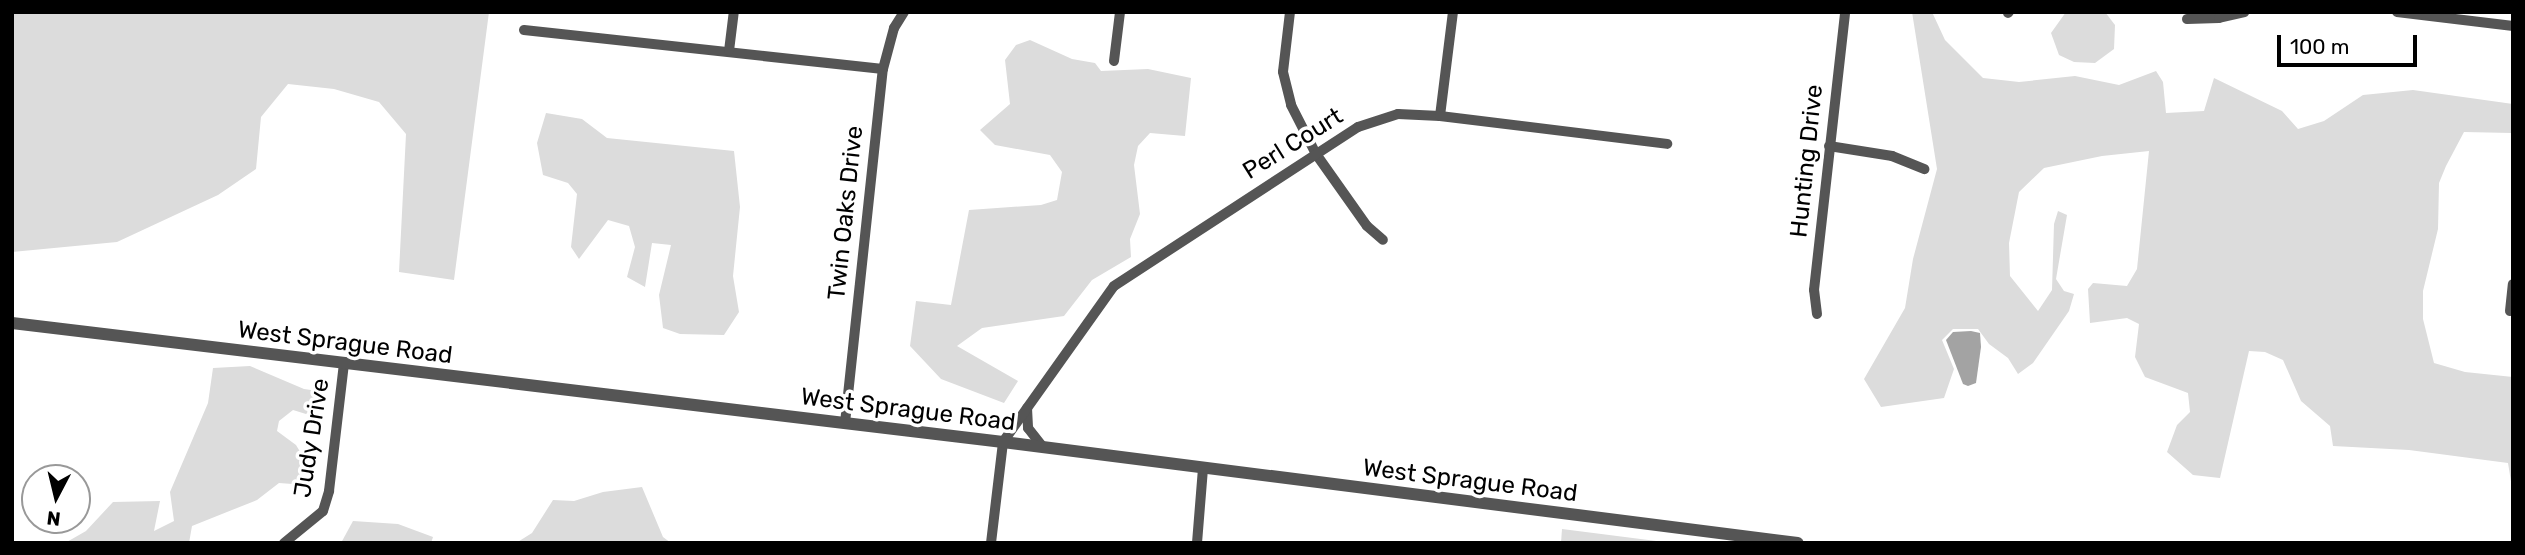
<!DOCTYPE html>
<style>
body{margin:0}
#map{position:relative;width:2525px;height:555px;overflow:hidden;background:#fff;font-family:Rubik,sans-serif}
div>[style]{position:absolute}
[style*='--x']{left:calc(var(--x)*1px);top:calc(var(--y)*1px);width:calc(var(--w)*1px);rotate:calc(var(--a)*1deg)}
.green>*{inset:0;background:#dcdcdc}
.water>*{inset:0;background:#a3a3a3}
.minor>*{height:10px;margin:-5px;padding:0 5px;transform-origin:5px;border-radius:5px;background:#555}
.tertiary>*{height:12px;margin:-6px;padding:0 6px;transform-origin:6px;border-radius:6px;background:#555}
span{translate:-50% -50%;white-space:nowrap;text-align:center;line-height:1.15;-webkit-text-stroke:7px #fff;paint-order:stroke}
.street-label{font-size:24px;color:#000}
.frame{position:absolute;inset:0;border:14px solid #000;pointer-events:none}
.north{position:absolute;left:21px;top:464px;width:70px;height:70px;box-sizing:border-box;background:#fff;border:2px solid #999;border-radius:50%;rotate:187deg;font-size:19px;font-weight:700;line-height:28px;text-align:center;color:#000}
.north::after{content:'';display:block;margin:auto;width:24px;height:32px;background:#000;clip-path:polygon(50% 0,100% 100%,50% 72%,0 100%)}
.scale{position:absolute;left:2277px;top:35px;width:140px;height:32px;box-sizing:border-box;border:4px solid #000;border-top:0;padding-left:9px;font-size:21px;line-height:24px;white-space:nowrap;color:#000;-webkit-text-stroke:5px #fff;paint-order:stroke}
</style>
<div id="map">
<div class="green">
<div style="clip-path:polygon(12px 12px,489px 12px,454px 280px,399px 272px,406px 134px,379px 102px,334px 89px,288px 84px,261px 117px,256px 169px,218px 195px,117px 242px,12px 252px)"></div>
<div style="clip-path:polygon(1912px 12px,1932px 12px,1945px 40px,1983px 78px,2019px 82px,2075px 76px,2119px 85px,2156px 71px,2163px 82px,2166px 113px,2204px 111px,2214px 78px,2282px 111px,2298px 129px,2324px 121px,2363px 95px,2413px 90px,2513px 104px,2512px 133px,2464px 132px,2446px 166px,2439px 183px,2438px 229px,2423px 291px,2423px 319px,2434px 363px,2465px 372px,2513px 377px,2513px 494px,2508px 463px,2409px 450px,2333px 446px,2330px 426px,2301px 401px,2283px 360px,2265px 352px,2249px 351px,2220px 478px,2193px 475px,2167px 452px,2177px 425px,2190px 412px,2188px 393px,2145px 377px,2135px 357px,2139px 324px,2127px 318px,2090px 323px,2088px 289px,2093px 283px,2127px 286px,2137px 269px,2149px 151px,2102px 156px,2044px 168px,2019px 192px,2009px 243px,2010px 276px,2038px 311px,2052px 290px,2054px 224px,2058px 211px,2067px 215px,2056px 279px,2064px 291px,2074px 294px,2069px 311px,2033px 363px,2018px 374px,2008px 358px,1989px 344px,1978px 329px,1953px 329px,1942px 340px,1954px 369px,1944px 398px,1881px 407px,1864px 379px,1905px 308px,1913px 259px,1937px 169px)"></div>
<div style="clip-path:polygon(2066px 12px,2105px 12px,2115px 25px,2114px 49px,2095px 63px,2074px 62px,2059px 55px,2051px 33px)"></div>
<div style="clip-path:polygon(1030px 40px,1072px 59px,1095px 63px,1101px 71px,1148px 69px,1191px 78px,1185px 136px,1150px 133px,1138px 146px,1134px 165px,1140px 214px,1130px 239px,1131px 257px,1092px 280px,1064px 316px,982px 328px,957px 346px,1018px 381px,1004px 403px,941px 379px,910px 346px,916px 301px,951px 305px,969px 210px,1041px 205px,1057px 200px,1062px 172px,1050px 155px,995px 145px,980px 130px,1010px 104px,1005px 60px,1016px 45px)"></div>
<div style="clip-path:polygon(546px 113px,582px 119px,607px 138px,734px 151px,740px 207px,733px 276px,739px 312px,724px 335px,680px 334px,663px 328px,659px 295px,671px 245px,652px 243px,645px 287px,627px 277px,635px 247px,629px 226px,608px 220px,579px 259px,571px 247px,577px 194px,568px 183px,543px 175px,537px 143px)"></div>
<div style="clip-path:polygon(250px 366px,304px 389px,318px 391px,319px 403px,306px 414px,293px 410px,279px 421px,277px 431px,296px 445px,308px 465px,311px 482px,306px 485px,279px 483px,257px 500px,192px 526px,189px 543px,65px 543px,86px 531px,113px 502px,160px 501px,154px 531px,174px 521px,170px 492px,208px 403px,213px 368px)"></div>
<div style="clip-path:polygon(642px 487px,663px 537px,671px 543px,516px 543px,532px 533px,553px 500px,574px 501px,603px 492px)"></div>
<div style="clip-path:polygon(353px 521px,398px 524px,433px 537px,431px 543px,341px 543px)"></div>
<div style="clip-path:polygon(1562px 529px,1672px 543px,1561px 543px)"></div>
</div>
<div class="water">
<div style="clip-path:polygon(1971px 331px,1980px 333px,1981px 347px,1976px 383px,1968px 386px,1963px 384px,1946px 340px,1953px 332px)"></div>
</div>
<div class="minor">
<div style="--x:1290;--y:12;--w:60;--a:96.7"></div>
<div style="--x:1283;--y:72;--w:34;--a:76"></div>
<div style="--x:1291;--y:105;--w:55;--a:63"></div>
<div style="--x:1316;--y:154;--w:88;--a:54.7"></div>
<div style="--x:1367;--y:226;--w:21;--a:41"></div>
<div style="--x:2397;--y:12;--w:117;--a:6.9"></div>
<div style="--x:2008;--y:13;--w:1;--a:-45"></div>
<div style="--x:2187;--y:19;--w:32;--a:-2"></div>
<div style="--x:2219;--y:18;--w:26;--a:-13"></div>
<div style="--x:524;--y:30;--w:361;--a:6.2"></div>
<div style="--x:729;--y:51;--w:39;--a:-83"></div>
<div style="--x:1114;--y:61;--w:49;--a:-83"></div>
<div style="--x:1440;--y:116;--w:105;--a:-82.9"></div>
<div style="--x:1829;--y:146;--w:64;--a:9"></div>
<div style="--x:1892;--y:156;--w:35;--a:22"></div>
<div style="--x:2510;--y:311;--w:27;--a:-84"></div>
<div style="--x:1817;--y:314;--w:24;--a:-97"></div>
<div style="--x:1814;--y:290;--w:280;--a:-83.6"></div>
<div style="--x:1027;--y:408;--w:20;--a:87"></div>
<div style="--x:1028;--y:428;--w:23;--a:52"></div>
<div style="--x:845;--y:423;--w:356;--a:-83.9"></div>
<div style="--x:883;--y:69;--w:42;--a:-75"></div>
<div style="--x:894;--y:28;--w:19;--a:-58"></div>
<div style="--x:284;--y:543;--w:50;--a:-39.4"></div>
<div style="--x:323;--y:511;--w:21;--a:-73"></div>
<div style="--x:329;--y:491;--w:128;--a:-83.3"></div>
<div style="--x:991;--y:543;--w:102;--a:-83.2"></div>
<div style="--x:1003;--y:442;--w:191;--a:-54.6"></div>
<div style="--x:1114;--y:286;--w:291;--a:-33.1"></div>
<div style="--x:1358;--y:127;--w:42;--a:-18"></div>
<div style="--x:1398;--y:114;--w:42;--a:2.7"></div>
<div style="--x:1440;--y:116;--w:229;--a:7"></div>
<div style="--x:1197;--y:543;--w:74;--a:-85.4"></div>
</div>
<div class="tertiary">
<div style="--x:12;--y:323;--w:998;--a:6.85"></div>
<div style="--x:1003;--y:442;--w:801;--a:7.24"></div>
</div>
<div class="street-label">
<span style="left:1293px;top:144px;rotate:-32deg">Perl Court</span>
<span style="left:1807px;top:161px;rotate:-84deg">Hunting Drive</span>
<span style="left:846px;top:213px;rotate:-84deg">Twin Oaks Drive</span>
<span style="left:345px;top:343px;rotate:7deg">West Sprague Road</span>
<span style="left:908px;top:410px;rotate:7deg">West Sprague Road</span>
<span style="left:312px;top:438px;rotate:-81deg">Judy Drive</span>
<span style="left:1470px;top:481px;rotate:7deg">West Sprague Road</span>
</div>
<div class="frame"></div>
<div class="north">N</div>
<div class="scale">100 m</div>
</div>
